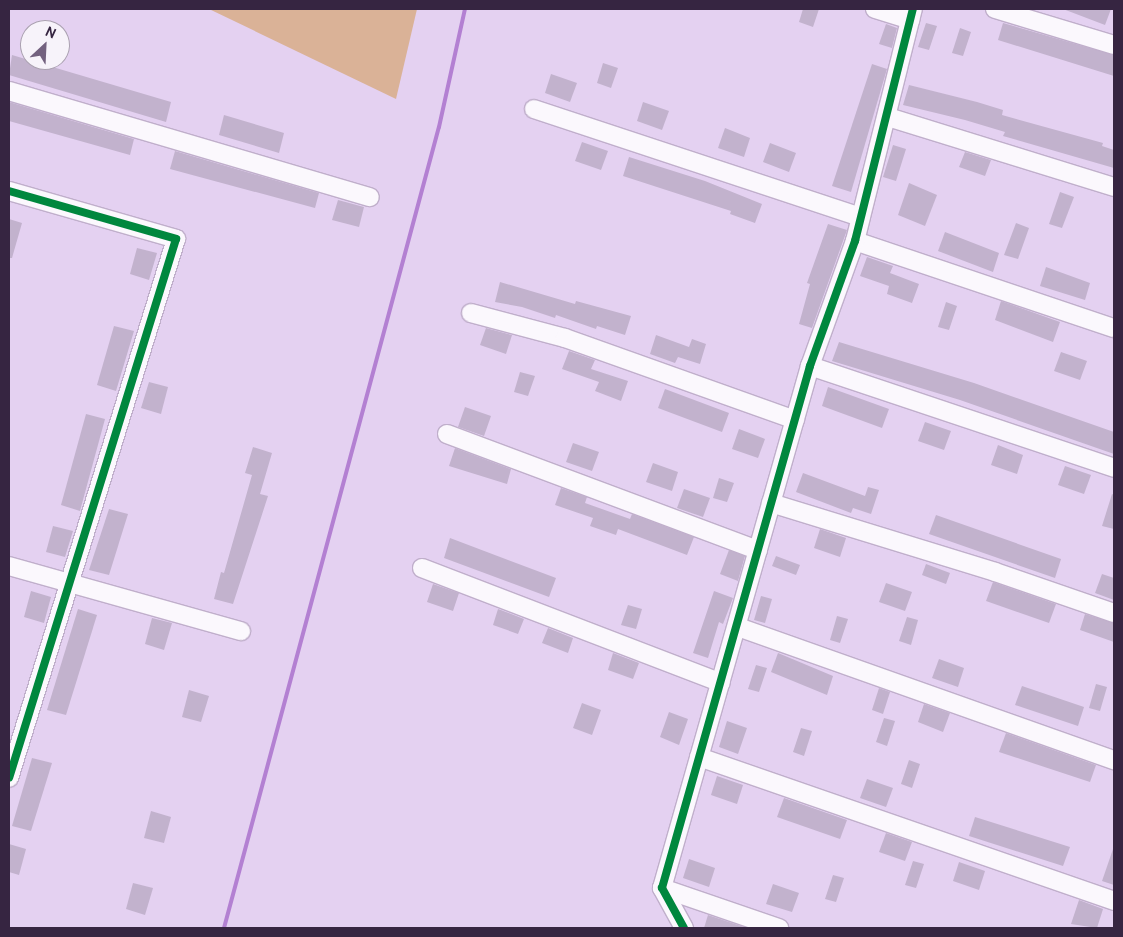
<!DOCTYPE html>
<style>
body{margin:0}
#map{position:relative;width:1123px;height:937px;overflow:hidden;background:#e4d1f1;font-family:Cabin,sans-serif}
div>[style]{position:absolute}
[style*='--x']{left:calc(var(--x)*1px);top:calc(var(--y)*1px);width:calc(var(--w)*1px);rotate:calc(var(--a)*1deg)}
.green>*{inset:0;background:#dab297}
.stream>*{height:4px;margin:-2px;padding:0 2px;transform-origin:2px;border-radius:2px;background:#b380d2}
.building>*{inset:0;background:#c2b2cd}
.roads{filter:drop-shadow(1px 0 #c0afcb) drop-shadow(-1px 0 #c0afcb) drop-shadow(0 1px #c0afcb) drop-shadow(0 -1px #c0afcb)}
.minor>*{height:18px;margin:-9px;padding:0 9px;transform-origin:9px;border-radius:9px;background:#fbf8fd}
.cycleway>*{height:8px;margin:-4px;padding:0 4px;transform-origin:4px;border-radius:4px;background:#00873e}
span{translate:-50% -50%;white-space:nowrap;text-align:center;line-height:1.15;-webkit-text-stroke:5px #f7f3fa;paint-order:stroke}
.frame{position:absolute;inset:0;border:10px solid #362541;pointer-events:none}
.north{position:absolute;left:20px;top:20px;width:50px;height:50px;box-sizing:border-box;background:#f7f3fa;border:1px solid #aaa1b0;border-radius:50%;rotate:25deg;font-size:14px;font-weight:700;line-height:20px;text-align:center;color:#362541}
.north::after{content:'';display:block;margin:auto;width:18px;height:22px;background:#73617f;clip-path:polygon(50% 0,100% 100%,50% 72%,0 100%)}
</style>
<div id="map">
<div class="green">
<div style="clip-path:polygon(209px 9px,417px 9px,396px 99px)"></div>
</div>
<div class="stream">
<div style="--x:224;--y:928;--w:829;--a:-74.98"></div>
<div style="--x:439;--y:127;--w:121;--a:-77.6"></div>
</div>
<div class="building">
<div style="clip-path:polygon(803px 9px,819px 9px,813px 27px,799px 22px)"></div>
<div style="clip-path:polygon(1063px 9px,1111px 9px,1105px 25px)"></div>
<div style="clip-path:polygon(926px 23px,937px 26px,929px 50px,918px 47px)"></div>
<div style="clip-path:polygon(1003px 23px,1114px 55px,1114px 76px,998px 40px)"></div>
<div style="clip-path:polygon(886px 24px,897px 28px,892px 48px,879px 44px)"></div>
<div style="clip-path:polygon(960px 28px,971px 32px,963px 56px,952px 53px)"></div>
<div style="clip-path:polygon(12px 55px,171px 102px,166px 122px,9px 75px)"></div>
<div style="clip-path:polygon(603px 63px,618px 68px,611px 88px,597px 83px)"></div>
<div style="clip-path:polygon(872px 64px,887px 69px,851px 192px,832px 186px)"></div>
<div style="clip-path:polygon(551px 74px,577px 83px,570px 102px,545px 93px)"></div>
<div style="clip-path:polygon(909px 85px,977px 102px,1003px 110px,1002px 115px,1103px 143px,1102px 146px,1114px 150px,1114px 168px,1003px 136px,1005px 132px,965px 120px,903px 105px)"></div>
<div style="clip-path:polygon(9px 102px,134px 139px,130px 155px,9px 121px)"></div>
<div style="clip-path:polygon(643px 102px,669px 111px,662px 130px,637px 121px)"></div>
<div style="clip-path:polygon(224px 115px,284px 133px,279px 153px,219px 135px)"></div>
<div style="clip-path:polygon(725px 128px,750px 138px,744px 157px,718px 148px)"></div>
<div style="clip-path:polygon(582px 142px,608px 151px,601px 170px,575px 161px)"></div>
<div style="clip-path:polygon(770px 143px,796px 153px,789px 172px,763px 162px)"></div>
<div style="clip-path:polygon(893px 145px,906px 149px,896px 181px,883px 177px)"></div>
<div style="clip-path:polygon(175px 151px,319px 193px,315px 208px,170px 169px)"></div>
<div style="clip-path:polygon(965px 152px,991px 160px,985px 176px,959px 167px)"></div>
<div style="clip-path:polygon(629px 157px,705px 181px,762px 204px,755px 223px,730px 214px,731px 211px,623px 176px)"></div>
<div style="clip-path:polygon(909px 183px,937px 195px,925px 226px,898px 215px)"></div>
<div style="clip-path:polygon(1060px 192px,1074px 197px,1062px 228px,1049px 224px)"></div>
<div style="clip-path:polygon(338px 200px,364px 207px,359px 227px,332px 220px)"></div>
<div style="clip-path:polygon(9px 219px,22px 223px,12px 258px,9px 258px)"></div>
<div style="clip-path:polygon(1016px 223px,1029px 228px,1018px 259px,1004px 255px)"></div>
<div style="clip-path:polygon(828px 224px,847px 230px,812px 328px,799px 324px,810px 284px,807px 283px)"></div>
<div style="clip-path:polygon(945px 232px,999px 253px,993px 272px,938px 251px)"></div>
<div style="clip-path:polygon(137px 248px,157px 253px,149px 280px,130px 274px)"></div>
<div style="clip-path:polygon(867px 257px,893px 266px,890px 273px,919px 284px,912px 303px,887px 294px,889px 286px,860px 276px)"></div>
<div style="clip-path:polygon(1046px 267px,1090px 283px,1085px 300px,1040px 286px)"></div>
<div style="clip-path:polygon(500px 282px,575px 304px,576px 301px,631px 316px,625px 335px,597px 326px,596px 329px,556px 315px,555px 318px,522px 307px,495px 302px)"></div>
<div style="clip-path:polygon(1001px 301px,1060px 322px,1053px 342px,995px 320px)"></div>
<div style="clip-path:polygon(946px 302px,957px 306px,949px 330px,938px 327px)"></div>
<div style="clip-path:polygon(114px 326px,134px 331px,116px 391px,97px 385px)"></div>
<div style="clip-path:polygon(486px 328px,512px 335px,506px 354px,480px 345px)"></div>
<div style="clip-path:polygon(656px 335px,689px 347px,692px 339px,706px 344px,700px 364px,678px 357px,675px 363px,650px 354px)"></div>
<div style="clip-path:polygon(839px 342px,974px 383px,1114px 432px,1114px 454px,960px 400px,832px 361px)"></div>
<div style="clip-path:polygon(569px 351px,595px 360px,591px 369px,628px 381px,621px 401px,595px 391px,599px 382px,562px 369px)"></div>
<div style="clip-path:polygon(1061px 352px,1087px 361px,1080px 380px,1054px 371px)"></div>
<div style="clip-path:polygon(520px 372px,535px 376px,528px 396px,514px 392px)"></div>
<div style="clip-path:polygon(149px 382px,168px 387px,161px 414px,141px 408px)"></div>
<div style="clip-path:polygon(828px 387px,889px 409px,882px 428px,822px 406px)"></div>
<div style="clip-path:polygon(665px 389px,729px 413px,722px 432px,658px 408px)"></div>
<div style="clip-path:polygon(465px 407px,491px 416px,484px 436px,458px 427px)"></div>
<div style="clip-path:polygon(86px 414px,105px 419px,80px 511px,61px 505px)"></div>
<div style="clip-path:polygon(925px 422px,951px 431px,944px 450px,918px 441px)"></div>
<div style="clip-path:polygon(739px 429px,765px 439px,758px 458px,732px 449px)"></div>
<div style="clip-path:polygon(573px 443px,599px 452px,592px 471px,566px 462px)"></div>
<div style="clip-path:polygon(998px 445px,1023px 455px,1017px 474px,991px 465px)"></div>
<div style="clip-path:polygon(253px 447px,272px 453px,260px 494px,268px 496px,233px 604px,214px 599px,221px 572px,224px 573px,252px 475px,245px 473px)"></div>
<div style="clip-path:polygon(455px 448px,511px 469px,507px 484px,449px 466px)"></div>
<div style="clip-path:polygon(653px 463px,678px 472px,672px 491px,646px 482px)"></div>
<div style="clip-path:polygon(1065px 466px,1091px 475px,1084px 494px,1058px 485px)"></div>
<div style="clip-path:polygon(803px 473px,865px 496px,868px 487px,879px 490px,871px 514px,853px 508px,851px 513px,796px 492px)"></div>
<div style="clip-path:polygon(719px 478px,734px 483px,727px 502px,713px 498px)"></div>
<div style="clip-path:polygon(561px 488px,587px 497px,585px 503px,630px 519px,632px 514px,694px 537px,687px 555px,618px 529px,616px 535px,590px 526px,593px 518px,555px 505px)"></div>
<div style="clip-path:polygon(684px 489px,710px 498px,703px 517px,677px 508px)"></div>
<div style="clip-path:polygon(1112px 494px,1114px 495px,1114px 529px,1102px 526px)"></div>
<div style="clip-path:polygon(109px 509px,128px 514px,109px 575px,89px 570px)"></div>
<div style="clip-path:polygon(936px 515px,1061px 559px,1055px 578px,929px 534px)"></div>
<div style="clip-path:polygon(53px 526px,73px 531px,65px 557px,46px 552px)"></div>
<div style="clip-path:polygon(820px 529px,846px 538px,840px 557px,814px 548px)"></div>
<div style="clip-path:polygon(450px 538px,556px 578px,549px 597px,444px 558px)"></div>
<div style="clip-path:polygon(729px 550px,745px 556px,738px 581px,720px 574px)"></div>
<div style="clip-path:polygon(776px 556px,800px 565px,796px 575px,772px 566px)"></div>
<div style="clip-path:polygon(926px 564px,950px 573px,946px 584px,922px 575px)"></div>
<div style="clip-path:polygon(1102px 574px,1114px 578px,1114px 600px,1095px 593px)"></div>
<div style="clip-path:polygon(993px 582px,1056px 604px,1049px 623px,986px 601px)"></div>
<div style="clip-path:polygon(886px 583px,912px 592px,905px 611px,879px 602px)"></div>
<div style="clip-path:polygon(433px 584px,459px 593px,453px 611px,427px 602px)"></div>
<div style="clip-path:polygon(31px 591px,51px 597px,44px 623px,24px 617px)"></div>
<div style="clip-path:polygon(714px 591px,733px 598px,723px 624px,719px 622px,708px 658px,693px 653px)"></div>
<div style="clip-path:polygon(761px 596px,772px 599px,765px 623px,754px 620px)"></div>
<div style="clip-path:polygon(628px 605px,642px 609px,636px 629px,621px 625px)"></div>
<div style="clip-path:polygon(78px 609px,97px 615px,66px 715px,47px 710px)"></div>
<div style="clip-path:polygon(498px 609px,524px 619px,518px 634px,493px 625px)"></div>
<div style="clip-path:polygon(1085px 614px,1114px 623px,1114px 642px,1080px 630px)"></div>
<div style="clip-path:polygon(837px 616px,848px 619px,840px 643px,830px 640px)"></div>
<div style="clip-path:polygon(907px 617px,918px 620px,911px 645px,899px 641px)"></div>
<div style="clip-path:polygon(152px 618px,172px 623px,164px 650px,145px 644px)"></div>
<div style="clip-path:polygon(548px 628px,573px 638px,568px 653px,542px 643px)"></div>
<div style="clip-path:polygon(613px 653px,639px 663px,633px 679px,608px 670px)"></div>
<div style="clip-path:polygon(778px 653px,833px 676px,827px 695px,771px 672px)"></div>
<div style="clip-path:polygon(939px 659px,964px 668px,958px 687px,932px 678px)"></div>
<div style="clip-path:polygon(756px 665px,767px 668px,759px 692px,748px 689px)"></div>
<div style="clip-path:polygon(1096px 684px,1107px 687px,1100px 711px,1089px 708px)"></div>
<div style="clip-path:polygon(1022px 686px,1084px 707px,1078px 726px,1015px 705px)"></div>
<div style="clip-path:polygon(879px 688px,890px 692px,883px 714px,872px 710px)"></div>
<div style="clip-path:polygon(189px 690px,209px 696px,201px 722px,182px 717px)"></div>
<div style="clip-path:polygon(582px 703px,601px 710px,592px 735px,573px 728px)"></div>
<div style="clip-path:polygon(924px 704px,950px 713px,943px 732px,918px 722px)"></div>
<div style="clip-path:polygon(669px 712px,688px 719px,679px 745px,660px 737px)"></div>
<div style="clip-path:polygon(884px 718px,895px 721px,887px 746px,876px 742px)"></div>
<div style="clip-path:polygon(727px 721px,747px 728px,738px 754px,719px 747px)"></div>
<div style="clip-path:polygon(801px 728px,812px 731px,804px 756px,793px 752px)"></div>
<div style="clip-path:polygon(1006px 733px,1096px 765px,1090px 782px,999px 752px)"></div>
<div style="clip-path:polygon(32px 758px,52px 763px,31px 831px,12px 826px)"></div>
<div style="clip-path:polygon(909px 760px,920px 764px,912px 788px,901px 784px)"></div>
<div style="clip-path:polygon(717px 776px,743px 785px,737px 804px,711px 795px)"></div>
<div style="clip-path:polygon(867px 779px,893px 788px,886px 807px,860px 798px)"></div>
<div style="clip-path:polygon(784px 798px,847px 820px,840px 839px,777px 817px)"></div>
<div style="clip-path:polygon(151px 811px,171px 817px,164px 843px,144px 838px)"></div>
<div style="clip-path:polygon(975px 817px,1070px 847px,1063px 866px,969px 836px)"></div>
<div style="clip-path:polygon(886px 833px,912px 842px,905px 861px,879px 852px)"></div>
<div style="clip-path:polygon(9px 844px,26px 849px,19px 875px,9px 872px)"></div>
<div style="clip-path:polygon(1113px 849px,1114px 849px,1114px 885px,1102px 881px)"></div>
<div style="clip-path:polygon(689px 859px,715px 868px,709px 887px,683px 878px)"></div>
<div style="clip-path:polygon(913px 861px,924px 864px,916px 888px,905px 885px)"></div>
<div style="clip-path:polygon(959px 862px,985px 871px,979px 890px,953px 881px)"></div>
<div style="clip-path:polygon(833px 875px,844px 878px,836px 902px,825px 899px)"></div>
<div style="clip-path:polygon(133px 883px,153px 888px,145px 915px,126px 909px)"></div>
<div style="clip-path:polygon(773px 884px,799px 893px,792px 912px,766px 904px)"></div>
<div style="clip-path:polygon(1079px 900px,1103px 909px,1097px 928px,1071px 924px)"></div>
<div style="clip-path:polygon(708px 915px,747px 928px,704px 928px)"></div>
</div>
<div class="roads">
<div class="minor">
<div style="--x:875;--y:9;--w:37;--a:17"></div>
<div style="--x:995;--y:9;--w:124;--a:16.8"></div>
<div style="--x:9;--y:91;--w:376;--a:16.4"></div>
<div style="--x:534;--y:109;--w:344;--a:18.3"></div>
<div style="--x:888;--y:117;--w:237;--a:17.2"></div>
<div style="--x:9;--y:191;--w:174;--a:16"></div>
<div style="--x:176;--y:239;--w:564;--a:107.21"></div>
<div style="--x:855;--y:241;--w:273;--a:18.6"></div>
<div style="--x:471;--y:313;--w:97;--a:14.9"></div>
<div style="--x:565;--y:338;--w:244;--a:19.6"></div>
<div style="--x:810;--y:366;--w:321;--a:18.5"></div>
<div style="--x:447;--y:434;--w:332;--a:20.5"></div>
<div style="--x:771;--y:503;--w:234;--a:17.1"></div>
<div style="--x:995;--y:572;--w:126;--a:19"></div>
<div style="--x:9;--y:566;--w:241;--a:15.7"></div>
<div style="--x:422;--y:568;--w:320;--a:21"></div>
<div style="--x:738;--y:627;--w:399;--a:19.5"></div>
<div style="--x:699;--y:757;--w:439;--a:19.1"></div>
<div style="--x:662;--y:888;--w:124;--a:18.9"></div>
<div style="--x:684;--y:928;--w:46;--a:-118.8"></div>
<div style="--x:662;--y:888;--w:543;--a:-74.17"></div>
<div style="--x:810;--y:366;--w:133;--a:-70.2"></div>
<div style="--x:855;--y:241;--w:239;--a:-76"></div>
</div>
</div>
<div class="cycleway">
<div style="--x:9;--y:191;--w:174;--a:16"></div>
<div style="--x:176;--y:239;--w:564;--a:107.21"></div>
<div style="--x:684;--y:928;--w:46;--a:-118.8"></div>
<div style="--x:662;--y:888;--w:543;--a:-74.17"></div>
<div style="--x:810;--y:366;--w:133;--a:-70.2"></div>
<div style="--x:855;--y:241;--w:239;--a:-76"></div>
</div>
<div class="frame"></div>
<div class="north">N</div>
</div>
